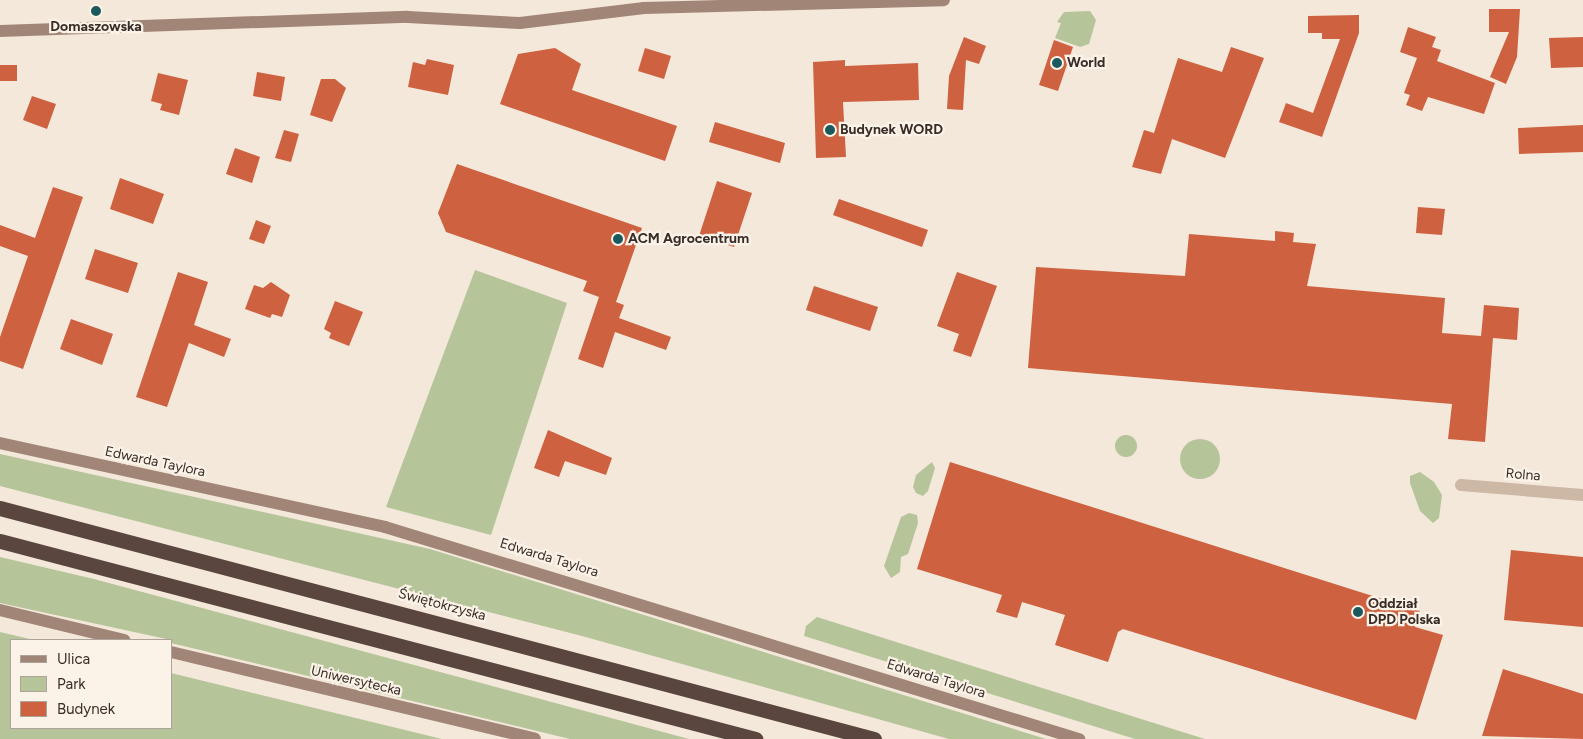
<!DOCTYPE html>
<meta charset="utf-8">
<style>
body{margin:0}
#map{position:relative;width:1583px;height:739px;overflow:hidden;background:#f4e8db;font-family:Figtree,sans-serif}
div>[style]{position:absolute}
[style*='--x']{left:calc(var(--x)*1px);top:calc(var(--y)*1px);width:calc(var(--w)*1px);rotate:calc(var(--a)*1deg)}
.green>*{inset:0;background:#b6c49a}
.round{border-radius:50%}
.building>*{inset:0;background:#ce613f}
.street>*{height:12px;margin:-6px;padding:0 6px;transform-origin:6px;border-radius:6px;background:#cdb8a6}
.secondary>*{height:12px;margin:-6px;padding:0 6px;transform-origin:6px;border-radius:6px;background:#a18677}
.highway>*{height:15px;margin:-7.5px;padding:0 7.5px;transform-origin:7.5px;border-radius:7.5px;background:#5a463e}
.dots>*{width:14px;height:14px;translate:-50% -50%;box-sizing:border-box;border:2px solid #fbf2e8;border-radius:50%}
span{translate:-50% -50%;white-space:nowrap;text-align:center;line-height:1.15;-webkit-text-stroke:4.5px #fbf2e8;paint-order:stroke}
.poi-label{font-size:14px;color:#382d28;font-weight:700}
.left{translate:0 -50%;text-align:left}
.street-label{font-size:14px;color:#382d28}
.legend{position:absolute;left:10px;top:639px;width:162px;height:90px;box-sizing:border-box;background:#fbf2e8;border:1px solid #ada39b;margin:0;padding:6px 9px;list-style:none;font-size:15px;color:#382d28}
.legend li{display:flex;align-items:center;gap:10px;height:25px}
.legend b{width:25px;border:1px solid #ada39b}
</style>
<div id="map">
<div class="green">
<div style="clip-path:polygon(1090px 11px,1096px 20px,1089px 44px,1080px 47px,1055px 38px,1061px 23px,1057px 22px,1064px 12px)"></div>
<div style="clip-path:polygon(475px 270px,567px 303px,491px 535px,386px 507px)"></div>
<div class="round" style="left:1115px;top:435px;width:22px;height:22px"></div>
<div class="round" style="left:1180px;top:439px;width:40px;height:40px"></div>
<div style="clip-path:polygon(0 454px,430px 549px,1046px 739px,949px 739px,582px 636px,0 486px)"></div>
<div style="clip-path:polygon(932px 462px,935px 468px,928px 491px,923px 496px,916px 493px,913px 487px,916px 475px)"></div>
<div style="clip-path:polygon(1420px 472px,1434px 482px,1442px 495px,1439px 518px,1433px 523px,1420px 511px,1410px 483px,1410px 476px)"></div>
<div style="clip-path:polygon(909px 513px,917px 515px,918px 523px,908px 554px,901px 557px,900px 572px,891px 578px,884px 566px,901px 517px)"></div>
<div style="clip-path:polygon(0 557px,94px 579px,689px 739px,570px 739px,171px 643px,171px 640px,0 603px)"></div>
<div style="clip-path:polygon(817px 617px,947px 658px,1205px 739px,1135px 739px,804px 636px,806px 626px)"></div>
<div style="clip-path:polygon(0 632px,34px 640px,11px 640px,11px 728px,171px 728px,171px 673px,442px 739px,0 739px)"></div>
</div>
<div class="building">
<div style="clip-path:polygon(1489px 9px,1520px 9px,1517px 57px,1506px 84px,1490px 77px,1509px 32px,1489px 32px)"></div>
<div style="clip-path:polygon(1359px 15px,1359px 33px,1322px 137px,1279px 122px,1286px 103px,1313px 113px,1340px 39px,1322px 39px,1322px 33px,1308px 33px,1308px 16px)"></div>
<div style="clip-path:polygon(1408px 27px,1436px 37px,1432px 47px,1441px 50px,1437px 61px,1495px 83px,1484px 114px,1428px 97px,1422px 111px,1406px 105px,1410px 95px,1404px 93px,1417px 58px,1400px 52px)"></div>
<div style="clip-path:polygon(964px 37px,986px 46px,979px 64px,966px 60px,963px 110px,947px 109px,949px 76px)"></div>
<div style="clip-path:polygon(1583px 37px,1583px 67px,1551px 68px,1549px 38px)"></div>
<div style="clip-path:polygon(1054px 40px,1073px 47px,1058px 91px,1039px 85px)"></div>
<div style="clip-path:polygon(1231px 47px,1264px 58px,1225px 158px,1172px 139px,1161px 174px,1132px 167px,1144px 130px,1154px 133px,1178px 58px,1222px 72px)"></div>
<div style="clip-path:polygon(555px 48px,581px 64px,572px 90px,677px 126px,665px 161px,500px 104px,518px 54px)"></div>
<div style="clip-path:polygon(645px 48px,671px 56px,664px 79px,638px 71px)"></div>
<div style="clip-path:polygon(427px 59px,454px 65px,448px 95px,408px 87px,413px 62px,425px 65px)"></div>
<div style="clip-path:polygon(845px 60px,845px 66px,918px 63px,919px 100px,843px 102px,846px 157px,816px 158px,813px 62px)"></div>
<div style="clip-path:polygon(0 65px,17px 65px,17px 81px,0 81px)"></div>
<div style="clip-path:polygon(257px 72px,285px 77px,281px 101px,253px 96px)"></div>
<div style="clip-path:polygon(158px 73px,188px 80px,179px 115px,160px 110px,162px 104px,151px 101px)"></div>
<div style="clip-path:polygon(321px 79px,335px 79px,346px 88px,332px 122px,310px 115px)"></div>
<div style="clip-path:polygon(32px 96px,56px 104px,47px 129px,23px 120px)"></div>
<div style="clip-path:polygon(715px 122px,785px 143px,780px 163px,709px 142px)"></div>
<div style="clip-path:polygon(1583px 125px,1583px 152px,1519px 154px,1518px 128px)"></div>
<div style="clip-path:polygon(284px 130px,299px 134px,291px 162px,275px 158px)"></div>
<div style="clip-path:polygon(235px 148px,260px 157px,252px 183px,226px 174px)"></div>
<div style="clip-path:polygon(457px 164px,642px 228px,616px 302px,624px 305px,619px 318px,671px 337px,666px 350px,615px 332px,603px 368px,578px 359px,599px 297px,583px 291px,587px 281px,446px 232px,438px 213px)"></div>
<div style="clip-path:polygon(120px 178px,164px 194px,153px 224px,110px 209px)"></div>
<div style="clip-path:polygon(717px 181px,752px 193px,734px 247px,699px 236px)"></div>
<div style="clip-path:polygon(53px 187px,83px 197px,23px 369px,0 361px,0 337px,28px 256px,0 246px,0 225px,35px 238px)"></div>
<div style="clip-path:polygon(839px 199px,928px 230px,922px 247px,833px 215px)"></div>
<div style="clip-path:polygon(1418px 207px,1445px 209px,1442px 235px,1416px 233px)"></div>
<div style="clip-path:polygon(256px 220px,271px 226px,264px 244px,249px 239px)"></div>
<div style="clip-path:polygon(1275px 231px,1294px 233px,1293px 242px,1316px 244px,1307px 286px,1445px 298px,1442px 333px,1481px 336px,1484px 305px,1519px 308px,1517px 340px,1493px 338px,1485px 442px,1448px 439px,1452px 404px,1028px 368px,1036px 267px,1185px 276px,1189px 234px,1275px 241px)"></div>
<div style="clip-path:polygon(95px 249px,138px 263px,128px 293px,85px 279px)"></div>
<div style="clip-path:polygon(178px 272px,208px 282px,194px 325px,231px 339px,224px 357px,189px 343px,167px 407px,136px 397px)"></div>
<div style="clip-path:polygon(957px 272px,997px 286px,971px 357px,953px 351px,959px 334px,937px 326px)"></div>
<div style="clip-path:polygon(271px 282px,290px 295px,282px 317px,272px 314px,270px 318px,245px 309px,254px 285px,263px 288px)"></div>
<div style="clip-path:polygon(814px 286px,878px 307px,870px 331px,806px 310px)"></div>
<div style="clip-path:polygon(335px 301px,363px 312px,349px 346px,329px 338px,331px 333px,324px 329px)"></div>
<div style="clip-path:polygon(71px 319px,113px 334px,102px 365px,60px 349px)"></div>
<div style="clip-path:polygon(548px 430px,612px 458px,606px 475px,565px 461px,559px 477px,534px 468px)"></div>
<div style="clip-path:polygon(950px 462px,1420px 611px,1415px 627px,1443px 635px,1416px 720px,1123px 629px,1118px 632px,1108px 662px,1055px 645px,1065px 615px,1022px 602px,1017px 618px,996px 612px,1002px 595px,917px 569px)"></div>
<div style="clip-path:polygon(1511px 550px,1583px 557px,1583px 627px,1504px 620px)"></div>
<div style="clip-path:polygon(1503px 669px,1583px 694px,1583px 739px,1482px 736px)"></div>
</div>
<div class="street">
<div style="--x:1461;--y:485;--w:122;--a:4.7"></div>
</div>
<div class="secondary">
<div style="--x:0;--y:31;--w:408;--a:-2"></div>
<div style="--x:408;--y:17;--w:112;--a:3.1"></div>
<div style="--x:520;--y:23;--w:125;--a:-6.9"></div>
<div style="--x:644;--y:8;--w:300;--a:-1.5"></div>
<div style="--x:0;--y:443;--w:394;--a:12.3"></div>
<div style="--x:385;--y:527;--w:726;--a:16.99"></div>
<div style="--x:0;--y:610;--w:128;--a:13.6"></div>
<div style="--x:171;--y:652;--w:374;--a:13.4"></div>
</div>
<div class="highway">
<div style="--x:0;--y:508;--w:904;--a:14.8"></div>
<div style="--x:0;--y:541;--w:781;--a:14.69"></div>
</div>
<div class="dots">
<div style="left:96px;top:11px;background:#1a595d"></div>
<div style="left:1057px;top:63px;background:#1a595d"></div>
<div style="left:830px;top:130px;background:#1a595d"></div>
<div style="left:618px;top:239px;background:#1a595d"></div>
<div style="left:1358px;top:612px;background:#1a595d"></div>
</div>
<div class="poi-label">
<span style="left:96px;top:27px">Domaszowska</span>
<span class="left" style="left:1067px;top:63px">World</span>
<span class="left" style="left:840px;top:130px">Budynek WORD</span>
<span class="left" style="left:628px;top:239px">ACM Agrocentrum</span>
<span class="left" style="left:1368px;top:612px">Oddział<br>DPD Polska</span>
</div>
<div class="street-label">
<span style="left:155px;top:462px;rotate:12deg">Edwarda Taylora</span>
<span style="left:1523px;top:475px;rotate:5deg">Rolna</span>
<span style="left:549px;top:558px;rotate:17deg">Edwarda Taylora</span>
<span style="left:442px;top:605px;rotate:15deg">Świętokrzyska</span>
<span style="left:936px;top:679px;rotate:17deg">Edwarda Taylora</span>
<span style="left:356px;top:681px;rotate:13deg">Uniwersytecka</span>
</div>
<ul class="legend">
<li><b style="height:6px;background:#a18677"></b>Ulica</li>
<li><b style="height:14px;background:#b6c49a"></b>Park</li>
<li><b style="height:14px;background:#ce613f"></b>Budynek</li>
</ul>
</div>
